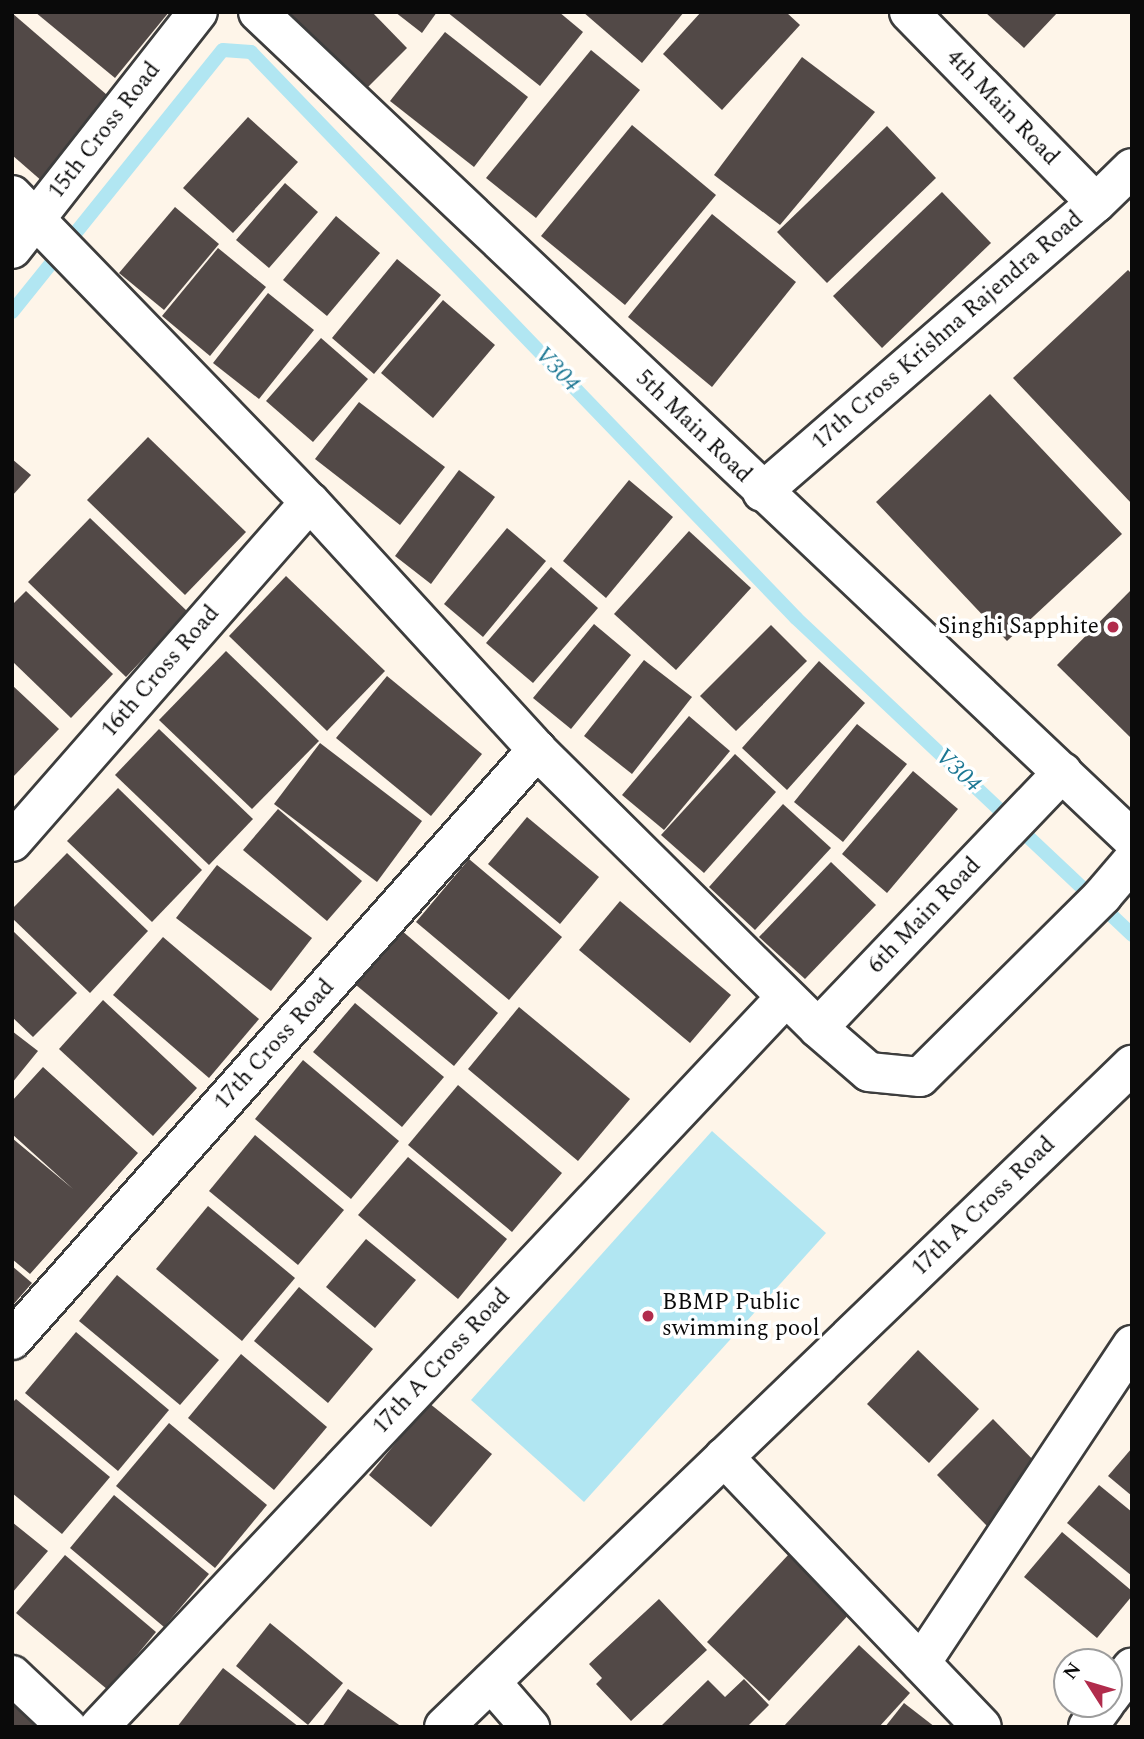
<!DOCTYPE html>
<style>
body{margin:0}
#map{position:relative;width:1144px;height:1739px;overflow:hidden;background:#fef5e9;font-family:Spectral,serif}
div>[style]{position:absolute}
[style*='--x']{left:calc(var(--x)*1px);top:calc(var(--y)*1px);width:calc(var(--w)*1px);rotate:calc(var(--a)*1deg)}
.water>*{inset:0;background:#b1e6f2}
.stream>*{height:14px;margin:-7px;padding:0 7px;transform-origin:7px;border-radius:7px;background:#b1e6f2}
.building>*{inset:0;background:#524947}
.roads{filter:drop-shadow(2px 0 #3d3d3d) drop-shadow(-2px 0 #3d3d3d) drop-shadow(0 2px #3d3d3d) drop-shadow(0 -2px #3d3d3d)}
.minor>*{height:38px;margin:-19px;padding:0 19px;transform-origin:19px;border-radius:19px;background:#fff}
.dots>*{width:19px;height:19px;translate:-50% -50%;box-sizing:border-box;border:4px solid #fff;border-radius:50%}
span{translate:-50% -50%;white-space:nowrap;text-align:center;line-height:1.15;-webkit-text-stroke:7px #fff;paint-order:stroke}
.street-label{font-size:23px;color:#0a0a0a}
.poi-label{font-size:23px;color:#0a0a0a}
.right{translate:-100% -50%;text-align:right}
.left{translate:0 -50%;text-align:left}
.water-label{font-size:24px;color:#1c7793;font-style:italic}
.frame{position:absolute;inset:0;border:14px solid #0a0a0a;pointer-events:none}
.north{position:absolute;left:1053px;top:1648px;width:70px;height:70px;box-sizing:border-box;background:#fff;border:2px solid #9d9d9d;border-radius:50%;rotate:307deg;font-size:19px;font-weight:700;line-height:28px;text-align:center;color:#0a0a0a}
.north::after{content:'';display:block;margin:auto;width:24px;height:32px;background:#b12c4c;clip-path:polygon(50% 0,100% 100%,50% 72%,0 100%)}
</style>
<div id="map">
<div class="water">
<div style="clip-path:polygon(712px 1131px,826px 1233px,584px 1502px,471px 1400px)"></div>
</div>
<div class="stream">
<div style="--x:12;--y:312;--w:336;--a:-51.2"></div>
<div style="--x:223;--y:50;--w:28;--a:4"></div>
<div style="--x:251;--y:52;--w:786;--a:46.08"></div>
<div style="--x:796;--y:618;--w:462;--a:43.3"></div>
</div>
<div class="building">
<div style="clip-path:polygon(35px 12px,169px 12px,115px 78px)"></div>
<div style="clip-path:polygon(288px 12px,372px 12px,407px 48px,365px 90px)"></div>
<div style="clip-path:polygon(395px 12px,437px 12px,422px 33px)"></div>
<div style="clip-path:polygon(447px 12px,559px 12px,583px 32px,540px 86px)"></div>
<div style="clip-path:polygon(583px 12px,684px 12px,642px 63px)"></div>
<div style="clip-path:polygon(701px 12px,786px 12px,800px 25px,722px 110px,663px 54px)"></div>
<div style="clip-path:polygon(985px 12px,1058px 12px,1024px 48px)"></div>
<div style="clip-path:polygon(12px 13px,114px 101px,43px 182px,12px 155px)"></div>
<div style="clip-path:polygon(445px 32px,528px 97px,474px 167px,390px 101px)"></div>
<div style="clip-path:polygon(591px 50px,640px 90px,536px 218px,486px 178px)"></div>
<div style="clip-path:polygon(802px 57px,875px 112px,780px 225px,714px 175px)"></div>
<div style="clip-path:polygon(248px 117px,298px 162px,233px 233px,183px 188px)"></div>
<div style="clip-path:polygon(632px 125px,716px 195px,625px 305px,541px 236px)"></div>
<div style="clip-path:polygon(887px 126px,936px 178px,827px 283px,777px 232px)"></div>
<div style="clip-path:polygon(285px 183px,318px 212px,269px 268px,236px 240px)"></div>
<div style="clip-path:polygon(942px 192px,991px 243px,882px 348px,833px 296px)"></div>
<div style="clip-path:polygon(175px 207px,219px 244px,164px 310px,119px 273px)"></div>
<div style="clip-path:polygon(712px 214px,796px 282px,712px 387px,628px 317px)"></div>
<div style="clip-path:polygon(336px 216px,380px 253px,327px 316px,283px 280px)"></div>
<div style="clip-path:polygon(218px 248px,266px 287px,210px 356px,162px 316px)"></div>
<div style="clip-path:polygon(397px 259px,441px 295px,374px 374px,332px 338px)"></div>
<div style="clip-path:polygon(1128px 270px,1132px 274px,1132px 504px,1013px 378px)"></div>
<div style="clip-path:polygon(268px 293px,314px 330px,259px 399px,213px 363px)"></div>
<div style="clip-path:polygon(443px 300px,495px 345px,433px 418px,381px 373px)"></div>
<div style="clip-path:polygon(321px 338px,368px 379px,313px 442px,266px 401px)"></div>
<div style="clip-path:polygon(990px 394px,1122px 534px,1007px 641px,876px 502px)"></div>
<div style="clip-path:polygon(359px 402px,445px 467px,400px 525px,315px 459px)"></div>
<div style="clip-path:polygon(148px 437px,246px 532px,185px 595px,87px 500px)"></div>
<div style="clip-path:polygon(12px 459px,31px 475px,12px 496px)"></div>
<div style="clip-path:polygon(459px 470px,495px 497px,431px 584px,395px 556px)"></div>
<div style="clip-path:polygon(629px 480px,673px 517px,606px 598px,563px 561px)"></div>
<div style="clip-path:polygon(90px 518px,188px 612px,126px 677px,28px 582px)"></div>
<div style="clip-path:polygon(507px 528px,546px 561px,483px 637px,444px 604px)"></div>
<div style="clip-path:polygon(689px 531px,751px 588px,676px 670px,614px 614px)"></div>
<div style="clip-path:polygon(551px 567px,598px 608px,533px 683px,486px 643px)"></div>
<div style="clip-path:polygon(286px 576px,385px 671px,327px 731px,229px 636px)"></div>
<div style="clip-path:polygon(1132px 589px,1132px 739px,1057px 665px)"></div>
<div style="clip-path:polygon(26px 591px,113px 674px,71px 718px,12px 661px,12px 605px)"></div>
<div style="clip-path:polygon(594px 624px,631px 655px,571px 729px,533px 698px)"></div>
<div style="clip-path:polygon(771px 625px,807px 661px,736px 731px,700px 696px)"></div>
<div style="clip-path:polygon(226px 651px,319px 741px,252px 809px,159px 720px)"></div>
<div style="clip-path:polygon(644px 660px,692px 697px,632px 774px,584px 736px)"></div>
<div style="clip-path:polygon(819px 661px,865px 703px,787px 790px,742px 748px)"></div>
<div style="clip-path:polygon(387px 676px,482px 754px,431px 816px,336px 738px)"></div>
<div style="clip-path:polygon(12px 685px,59px 729px,12px 778px)"></div>
<div style="clip-path:polygon(689px 716px,730px 751px,664px 830px,622px 795px)"></div>
<div style="clip-path:polygon(857px 724px,907px 764px,843px 842px,794px 802px)"></div>
<div style="clip-path:polygon(159px 729px,253px 819px,209px 865px,115px 775px)"></div>
<div style="clip-path:polygon(320px 743px,422px 821px,377px 882px,274px 804px)"></div>
<div style="clip-path:polygon(735px 754px,776px 792px,704px 873px,661px 835px)"></div>
<div style="clip-path:polygon(913px 771px,958px 809px,887px 893px,842px 854px)"></div>
<div style="clip-path:polygon(118px 788px,202px 870px,152px 922px,67px 841px)"></div>
<div style="clip-path:polygon(783px 804px,831px 848px,755px 930px,709px 887px)"></div>
<div style="clip-path:polygon(278px 809px,362px 881px,327px 921px,243px 850px)"></div>
<div style="clip-path:polygon(527px 817px,599px 877px,560px 924px,488px 864px)"></div>
<div style="clip-path:polygon(67px 853px,148px 931px,90px 993px,12px 918px,12px 909px)"></div>
<div style="clip-path:polygon(469px 859px,562px 937px,509px 1000px,416px 922px)"></div>
<div style="clip-path:polygon(831px 862px,876px 905px,805px 979px,759px 937px)"></div>
<div style="clip-path:polygon(217px 865px,312px 938px,271px 991px,176px 918px)"></div>
<div style="clip-path:polygon(620px 901px,731px 995px,690px 1043px,579px 950px)"></div>
<div style="clip-path:polygon(12px 930px,77px 993px,33px 1037px,12px 1017px)"></div>
<div style="clip-path:polygon(401px 930px,498px 1013px,454px 1066px,356px 985px)"></div>
<div style="clip-path:polygon(163px 937px,259px 1019px,209px 1078px,113px 995px)"></div>
<div style="clip-path:polygon(103px 1000px,197px 1088px,153px 1136px,59px 1049px)"></div>
<div style="clip-path:polygon(355px 1003px,444px 1077px,402px 1127px,313px 1052px)"></div>
<div style="clip-path:polygon(519px 1007px,630px 1099px,578px 1161px,468px 1069px)"></div>
<div style="clip-path:polygon(12px 1031px,38px 1051px,12px 1083px)"></div>
<div style="clip-path:polygon(303px 1060px,399px 1141px,351px 1199px,255px 1119px)"></div>
<div style="clip-path:polygon(43px 1067px,138px 1153px,30px 1274px,12px 1259px,12px 1138px,73px 1189px,12px 1134px,12px 1101px)"></div>
<div style="clip-path:polygon(458px 1085px,562px 1173px,512px 1232px,408px 1145px)"></div>
<div style="clip-path:polygon(255px 1135px,344px 1210px,298px 1265px,209px 1191px)"></div>
<div style="clip-path:polygon(408px 1157px,507px 1239px,458px 1299px,358px 1215px)"></div>
<div style="clip-path:polygon(208px 1206px,295px 1278px,242px 1341px,156px 1269px)"></div>
<div style="clip-path:polygon(366px 1239px,416px 1280px,375px 1328px,326px 1287px)"></div>
<div style="clip-path:polygon(12px 1266px,32px 1283px,12px 1306px)"></div>
<div style="clip-path:polygon(117px 1275px,219px 1360px,180px 1405px,79px 1321px)"></div>
<div style="clip-path:polygon(299px 1287px,373px 1349px,328px 1403px,254px 1341px)"></div>
<div style="clip-path:polygon(76px 1332px,169px 1410px,118px 1471px,25px 1393px)"></div>
<div style="clip-path:polygon(918px 1350px,979px 1409px,929px 1463px,867px 1404px)"></div>
<div style="clip-path:polygon(241px 1354px,327px 1427px,274px 1490px,188px 1418px)"></div>
<div style="clip-path:polygon(16px 1399px,110px 1477px,62px 1534px,12px 1493px,12px 1403px)"></div>
<div style="clip-path:polygon(429px 1403px,492px 1454px,431px 1527px,369px 1475px)"></div>
<div style="clip-path:polygon(993px 1419px,1045px 1472px,989px 1528px,937px 1475px)"></div>
<div style="clip-path:polygon(169px 1423px,267px 1505px,215px 1568px,116px 1486px)"></div>
<div style="clip-path:polygon(1132px 1448px,1132px 1496px,1108px 1476px)"></div>
<div style="clip-path:polygon(1099px 1485px,1132px 1512px,1132px 1576px,1067px 1523px)"></div>
<div style="clip-path:polygon(114px 1495px,209px 1574px,164px 1627px,70px 1548px)"></div>
<div style="clip-path:polygon(12px 1522px,48px 1551px,12px 1593px)"></div>
<div style="clip-path:polygon(1062px 1532px,1132px 1591px,1132px 1596px,1097px 1638px,1024px 1577px)"></div>
<div style="clip-path:polygon(790px 1553px,852px 1611px,769px 1701px,707px 1642px)"></div>
<div style="clip-path:polygon(65px 1555px,156px 1632px,108px 1690px,16px 1613px)"></div>
<div style="clip-path:polygon(659px 1599px,707px 1650px,631px 1721px,596px 1684px,602px 1678px,589px 1664px)"></div>
<div style="clip-path:polygon(270px 1623px,343px 1683px,308px 1725px,236px 1666px)"></div>
<div style="clip-path:polygon(859px 1645px,910px 1693px,879px 1727px,783px 1727px)"></div>
<div style="clip-path:polygon(223px 1668px,299px 1727px,177px 1727px)"></div>
<div style="clip-path:polygon(744px 1679px,769px 1705px,747px 1727px,660px 1727px,708px 1680px,725px 1697px)"></div>
<div style="clip-path:polygon(348px 1689px,402px 1727px,322px 1727px)"></div>
<div style="clip-path:polygon(12px 1699px,48px 1727px,12px 1727px)"></div>
<div style="clip-path:polygon(904px 1703px,935px 1727px,885px 1727px)"></div>
</div>
<div class="roads">
<div class="minor">
<div style="--x:258;--y:12;--w:1203;--a:43.42"></div>
<div style="--x:909;--y:12;--w:267;--a:45.6"></div>
<div style="--x:12;--y:195;--w:428;--a:45.9"></div>
<div style="--x:310;--y:502;--w:336;--a:47.5"></div>
<div style="--x:537;--y:750;--w:395;--a:44.7"></div>
<div style="--x:818;--y:1028;--w:354;--a:-46.3"></div>
<div style="--x:12;--y:249;--w:301;--a:-51.9"></div>
<div style="--x:762;--y:492;--w:442;--a:-40.9"></div>
<div style="--x:1096;--y:203;--w:50;--a:-44.2"></div>
<div style="--x:12;--y:842;--w:452;--a:-48.8"></div>
<div style="--x:818;--y:1028;--w:67;--a:40.8"></div>
<div style="--x:869;--y:1072;--w:51;--a:5.6"></div>
<div style="--x:920;--y:1077;--w:258;--a:-44.8"></div>
<div style="--x:1103;--y:895;--w:45;--a:-49.5"></div>
<div style="--x:12;--y:1340;--w:790;--a:-48.34"></div>
<div style="--x:724;--y:1457;--w:373;--a:46.3"></div>
<div style="--x:921;--y:1663;--w:382;--a:-56.4"></div>
<div style="--x:12;--y:1675;--w:76;--a:43.4"></div>
<div style="--x:491;--y:1682;--w:60;--a:49.1"></div>
<div style="--x:1109;--y:1698;--w:38;--a:-53"></div>
<div style="--x:99;--y:1727;--w:1001;--a:-46.74"></div>
<div style="--x:444;--y:1727;--w:955;--a:-43.9"></div>
<div style="--x:1088;--y:1727;--w:29;--a:-54"></div>
</div>
</div>
<div class="dots">
<div style="left:1113px;top:627px;background:#b12c4c"></div>
<div style="left:648px;top:1316px;background:#b12c4c"></div>
</div>
<div class="street-label">
<span style="left:1002px;top:108px;rotate:46deg">4th Main Road</span>
<span style="left:105px;top:131px;rotate:-52deg">15th Cross Road</span>
<span style="left:948px;top:331px;rotate:-41deg">17th Cross Krishna Rajendra Road</span>
<span style="left:693px;top:427px;rotate:44deg">5th Main Road</span>
<span style="left:161px;top:672px;rotate:-49deg">16th Cross Road</span>
<span style="left:925px;top:916px;rotate:-46deg">6th Main Road</span>
<span style="left:275px;top:1045px;rotate:-48deg">17th Cross Road</span>
<span style="left:984px;top:1207px;rotate:-44deg">17th A Cross Road</span>
<span style="left:442px;top:1362px;rotate:-47deg">17th A Cross Road</span>
</div>
<div class="poi-label">
<span class="right" style="left:1099px;top:627px">Singhi Sapphite</span>
<span class="left" style="left:662px;top:1316px">BBMP Public<br>swimming pool</span>
</div>
<div class="water-label">
<span style="left:557px;top:370px;rotate:46deg">V304</span>
<span style="left:958px;top:771px;rotate:43deg">V304</span>
</div>
<div class="frame"></div>
<div class="north">N</div>
</div>
